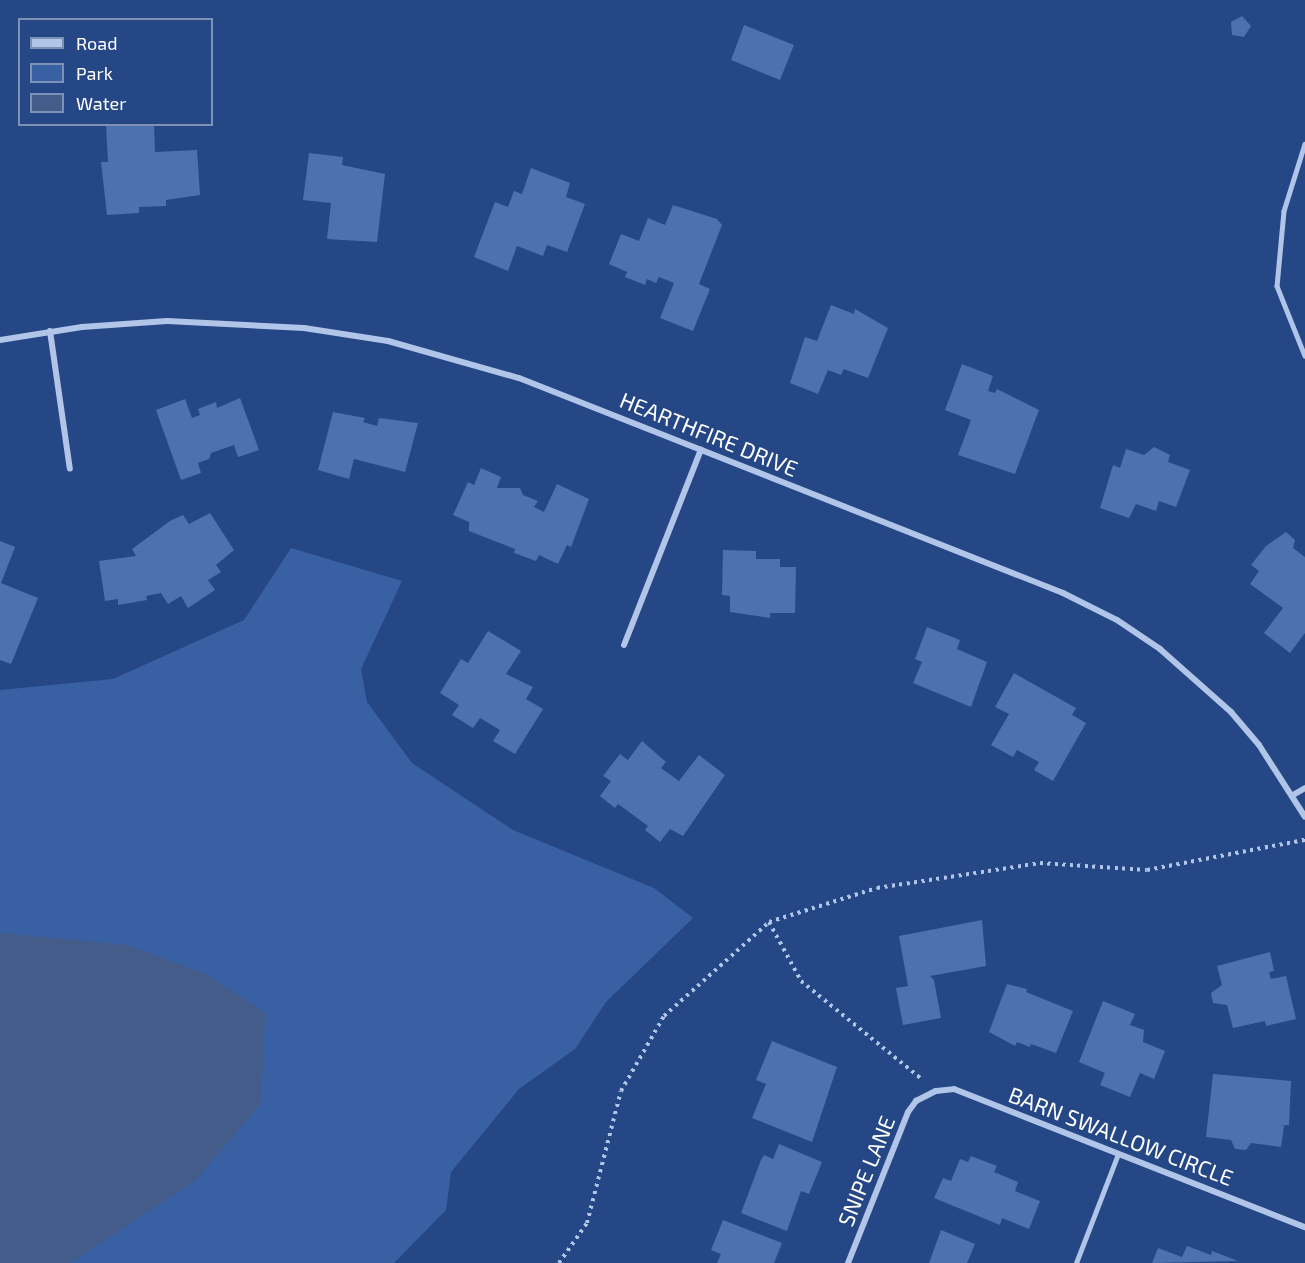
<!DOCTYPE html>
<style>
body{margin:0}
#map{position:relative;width:1305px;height:1263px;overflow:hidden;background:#254786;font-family:"Exo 2",sans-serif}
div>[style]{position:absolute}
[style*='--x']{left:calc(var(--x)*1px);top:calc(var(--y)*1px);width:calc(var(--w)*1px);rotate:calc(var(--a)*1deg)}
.green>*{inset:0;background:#3960a3}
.water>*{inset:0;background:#445c8a}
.building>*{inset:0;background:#4d70ae}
.path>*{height:4px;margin-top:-2px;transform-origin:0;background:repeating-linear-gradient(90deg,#b0c5e8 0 3px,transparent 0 7.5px)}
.lane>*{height:4.5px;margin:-2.25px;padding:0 2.25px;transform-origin:2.25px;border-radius:2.25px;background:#b0c5e8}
.street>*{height:6px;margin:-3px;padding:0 3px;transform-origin:3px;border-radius:3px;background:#b0c5e8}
span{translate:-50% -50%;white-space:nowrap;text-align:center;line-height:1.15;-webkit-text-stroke:4.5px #254786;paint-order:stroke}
.street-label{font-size:22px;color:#fff}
.legend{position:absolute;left:18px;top:18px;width:195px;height:108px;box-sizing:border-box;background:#254786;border:2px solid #7c91b6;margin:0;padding:8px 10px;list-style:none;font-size:18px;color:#fff}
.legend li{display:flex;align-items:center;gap:12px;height:30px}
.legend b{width:30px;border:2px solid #7c91b6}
</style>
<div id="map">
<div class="green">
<div style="clip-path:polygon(291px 548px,402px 581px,361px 669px,367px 702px,412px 763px,513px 830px,654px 888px,693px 918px,606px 1002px,575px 1049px,519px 1089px,451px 1172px,446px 1210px,394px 1263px,0 1263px,0 690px,113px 679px,244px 620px)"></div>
</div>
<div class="water">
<div style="clip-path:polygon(0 933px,127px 945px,206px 974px,265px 1013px,261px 1103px,196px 1180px,70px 1263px,0 1263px)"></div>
</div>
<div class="building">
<div style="clip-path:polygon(1242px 16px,1251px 26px,1244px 37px,1232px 35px,1231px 22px)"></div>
<div style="clip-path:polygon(744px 25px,794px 45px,780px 80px,731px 60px)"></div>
<div style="clip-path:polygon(154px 124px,155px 152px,197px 150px,200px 195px,166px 200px,166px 206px,139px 207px,139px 213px,107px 215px,101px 162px,108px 162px,106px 125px)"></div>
<div style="clip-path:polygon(309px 153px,343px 157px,342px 165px,385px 174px,377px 242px,327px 239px,331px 203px,303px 200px)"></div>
<div style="clip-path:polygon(531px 168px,570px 183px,566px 197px,585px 204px,567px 252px,547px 245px,543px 256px,517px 246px,508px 271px,474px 257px,495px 202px,508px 207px,514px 191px,522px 194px)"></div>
<div style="clip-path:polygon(673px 205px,717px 219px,722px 225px,699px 284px,710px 289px,693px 331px,660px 318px,674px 283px,659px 277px,656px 283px,647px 279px,645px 285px,625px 277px,627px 272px,609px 264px,621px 234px,639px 241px,648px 218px,665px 225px)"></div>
<div style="clip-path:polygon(831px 305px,854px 314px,855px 309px,888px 328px,868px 378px,844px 369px,841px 375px,828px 370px,818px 394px,790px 383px,805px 337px,817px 341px)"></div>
<div style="clip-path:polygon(962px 364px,993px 376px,988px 391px,995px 393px,997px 389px,1039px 410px,1015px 474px,958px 455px,971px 420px,945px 410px)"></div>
<div style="clip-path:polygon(240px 398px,259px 450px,238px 457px,234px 445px,211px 453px,209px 459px,198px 463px,201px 473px,181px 480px,156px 410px,185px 399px,192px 418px,200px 415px,198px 409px,216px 402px,217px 408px)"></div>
<div style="clip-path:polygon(333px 412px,365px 418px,363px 422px,377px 426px,379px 418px,418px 423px,405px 472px,354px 459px,349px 479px,318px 470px)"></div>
<div style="clip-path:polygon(1154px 447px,1170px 455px,1168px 462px,1190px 470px,1176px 507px,1159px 501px,1156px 511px,1136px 504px,1129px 518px,1100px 508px,1113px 465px,1120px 468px,1126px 449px,1144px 455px)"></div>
<div style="clip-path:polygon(481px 468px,501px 477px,497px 488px,520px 488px,523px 495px,538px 501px,534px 507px,544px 512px,557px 484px,589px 499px,571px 547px,567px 545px,558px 564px,539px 555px,536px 561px,514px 553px,515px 549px,469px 531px,469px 522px,453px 515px,468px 482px,474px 485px)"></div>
<div style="clip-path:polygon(210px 513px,234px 550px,216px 565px,221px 572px,208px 580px,215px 590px,188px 608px,181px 596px,168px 604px,161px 593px,146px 596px,147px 600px,118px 605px,118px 599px,105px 601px,99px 561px,136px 556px,132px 549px,170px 521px,183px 515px,189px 524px)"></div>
<div style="clip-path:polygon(1286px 532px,1295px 540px,1293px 548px,1305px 557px,1305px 633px,1290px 653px,1264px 633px,1283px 608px,1250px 584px,1259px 571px,1251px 565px,1266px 546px)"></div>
<div style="clip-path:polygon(0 541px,15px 547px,1px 583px,38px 598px,11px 664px,0 660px)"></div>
<div style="clip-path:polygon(723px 550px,756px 551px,756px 559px,780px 559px,780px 567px,796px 567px,795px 613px,770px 613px,770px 618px,730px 612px,730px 596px,722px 595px)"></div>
<div style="clip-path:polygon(927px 627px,960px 640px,957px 649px,987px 662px,971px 707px,913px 683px,922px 662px,915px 659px)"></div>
<div style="clip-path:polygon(488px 631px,521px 651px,506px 674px,533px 687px,526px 699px,543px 709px,515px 754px,493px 741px,500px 730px,480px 718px,473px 728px,452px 715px,459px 705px,440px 693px,461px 659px,468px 663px)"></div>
<div style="clip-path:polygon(1014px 673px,1076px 708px,1072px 715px,1086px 723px,1053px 781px,1034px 770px,1039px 762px,1017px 750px,1013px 757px,991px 745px,1009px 714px,995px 707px)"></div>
<div style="clip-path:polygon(642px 741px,666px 762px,661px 768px,679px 781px,699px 755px,725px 775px,683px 836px,670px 829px,660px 842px,645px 830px,648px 826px,618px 804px,615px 808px,600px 796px,611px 781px,603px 776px,620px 754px,628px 760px)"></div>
<div style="clip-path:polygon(982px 920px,986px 966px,930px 976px,934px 980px,941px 1018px,903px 1025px,896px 988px,908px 986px,899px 936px)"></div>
<div style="clip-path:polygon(1270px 952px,1274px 971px,1269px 972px,1271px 979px,1286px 976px,1296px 1019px,1266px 1026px,1265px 1021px,1233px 1028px,1227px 1005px,1213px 1003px,1211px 993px,1222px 985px,1217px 966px)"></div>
<div style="clip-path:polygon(1007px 984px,1027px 989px,1026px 992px,1073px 1011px,1056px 1053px,1031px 1044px,1030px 1047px,1017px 1042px,1015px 1046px,989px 1032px)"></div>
<div style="clip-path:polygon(1103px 1001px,1135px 1014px,1130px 1025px,1144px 1030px,1143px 1042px,1165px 1051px,1154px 1079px,1140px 1073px,1130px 1097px,1100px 1085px,1105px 1073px,1079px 1062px)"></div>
<div style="clip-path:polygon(772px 1041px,837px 1067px,812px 1142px,752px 1118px,766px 1084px,756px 1080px)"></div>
<div style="clip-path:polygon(1213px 1074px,1291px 1081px,1289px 1125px,1278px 1126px,1284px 1126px,1281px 1147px,1251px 1143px,1246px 1150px,1235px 1149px,1231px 1140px,1206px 1137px)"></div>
<div style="clip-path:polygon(779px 1144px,822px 1162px,809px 1194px,801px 1191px,787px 1231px,741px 1213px,761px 1160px,764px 1155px,773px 1159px)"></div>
<div style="clip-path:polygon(971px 1156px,997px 1166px,994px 1172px,1018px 1182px,1015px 1191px,1040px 1201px,1029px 1229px,1002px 1218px,1000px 1225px,934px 1198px,943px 1178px,951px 1181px,960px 1159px,968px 1162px)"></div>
<div style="clip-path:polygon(723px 1220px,782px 1243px,774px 1263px,717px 1263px,721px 1254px,711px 1250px)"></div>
<div style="clip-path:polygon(941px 1230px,975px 1244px,967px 1263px,929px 1263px)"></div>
<div style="clip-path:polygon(1187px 1246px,1211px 1255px,1212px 1251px,1238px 1261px,1152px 1263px,1158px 1248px,1182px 1257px)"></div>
</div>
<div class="path">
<div style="--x:769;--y:922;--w:67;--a:61.5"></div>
<div style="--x:801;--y:981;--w:157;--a:39.1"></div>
<div style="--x:559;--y:1263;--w:49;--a:-55"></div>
<div style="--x:587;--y:1223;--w:136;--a:-75.6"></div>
<div style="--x:621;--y:1091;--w:86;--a:-60.2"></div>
<div style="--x:664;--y:1016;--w:141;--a:-41.8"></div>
<div style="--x:769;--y:922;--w:113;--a:-17.5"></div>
<div style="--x:877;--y:888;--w:165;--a:-8.7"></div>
<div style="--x:1040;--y:863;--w:107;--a:3.7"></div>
<div style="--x:1147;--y:870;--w:161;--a:-10.8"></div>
</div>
<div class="lane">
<div style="--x:1305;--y:144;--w:70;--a:107.4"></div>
<div style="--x:1284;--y:211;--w:75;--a:95.3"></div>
<div style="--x:1277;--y:286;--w:75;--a:68.2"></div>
<div style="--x:1076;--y:1263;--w:117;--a:-68.9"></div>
</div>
<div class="street">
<div style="--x:50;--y:331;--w:139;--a:81.8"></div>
<div style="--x:0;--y:340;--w:83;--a:-9"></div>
<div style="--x:82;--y:327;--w:85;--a:-4"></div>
<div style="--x:167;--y:321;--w:137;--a:2.9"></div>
<div style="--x:304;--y:328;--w:85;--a:8.8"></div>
<div style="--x:388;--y:341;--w:136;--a:15.8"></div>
<div style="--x:519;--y:378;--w:585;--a:21.56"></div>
<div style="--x:1063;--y:593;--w:60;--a:26.6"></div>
<div style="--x:1117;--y:620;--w:52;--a:34"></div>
<div style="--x:1160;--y:649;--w:95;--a:41.6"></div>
<div style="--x:1231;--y:712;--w:43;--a:49.7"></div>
<div style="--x:1259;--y:745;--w:85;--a:57.4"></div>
<div style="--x:624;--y:645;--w:210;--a:-68.5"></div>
<div style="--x:1293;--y:795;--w:14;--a:-30"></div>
<div style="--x:848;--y:1263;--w:162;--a:-68.3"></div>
<div style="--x:908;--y:1112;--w:14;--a:-54"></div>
<div style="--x:916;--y:1101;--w:22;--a:-27"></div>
<div style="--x:936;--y:1091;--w:18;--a:-6"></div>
<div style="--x:954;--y:1089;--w:377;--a:21.5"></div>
</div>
<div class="street-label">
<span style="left:709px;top:434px;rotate:22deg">HEARTHFIRE DRIVE</span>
<span style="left:1121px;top:1136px;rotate:21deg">BARN SWALLOW CIRCLE</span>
<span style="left:866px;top:1171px;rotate:-68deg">SNIPE LANE</span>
</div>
<ul class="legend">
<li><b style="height:8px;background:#b0c5e8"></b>Road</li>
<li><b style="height:16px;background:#3960a3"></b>Park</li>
<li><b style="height:16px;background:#445c8a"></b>Water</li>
</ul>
</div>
